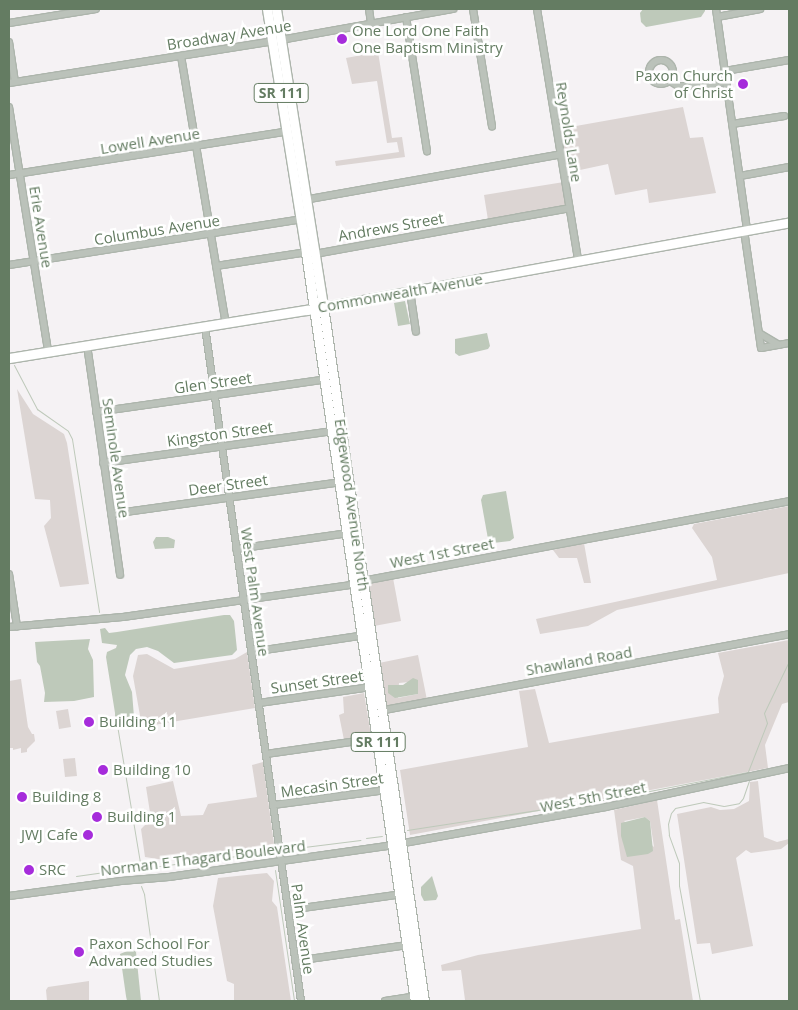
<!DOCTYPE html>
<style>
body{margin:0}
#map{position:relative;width:798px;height:1010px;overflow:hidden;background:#f5f2f4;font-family:"Open Sans",sans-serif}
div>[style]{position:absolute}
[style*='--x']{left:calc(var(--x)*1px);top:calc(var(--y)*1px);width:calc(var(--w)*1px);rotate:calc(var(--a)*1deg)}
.green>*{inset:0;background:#dcd5d3}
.water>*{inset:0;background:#bec9ba}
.stream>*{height:1px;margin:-0.5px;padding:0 0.5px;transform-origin:0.5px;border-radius:0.5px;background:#bec9ba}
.roads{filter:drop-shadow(1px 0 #adb5ac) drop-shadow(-1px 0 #adb5ac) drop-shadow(0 1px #adb5ac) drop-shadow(0 -1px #adb5ac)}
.minor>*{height:6px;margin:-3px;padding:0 3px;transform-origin:3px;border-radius:3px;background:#bbc2ba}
.minor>.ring{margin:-3px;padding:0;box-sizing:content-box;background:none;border:6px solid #bbc2ba;border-radius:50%}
.major>*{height:9px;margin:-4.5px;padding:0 4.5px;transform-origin:4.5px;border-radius:4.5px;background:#fff}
.dots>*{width:14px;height:14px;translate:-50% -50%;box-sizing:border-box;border:2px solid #fff;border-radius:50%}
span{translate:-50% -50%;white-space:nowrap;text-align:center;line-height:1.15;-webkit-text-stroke:5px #fff;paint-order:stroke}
.shield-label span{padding:1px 4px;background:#fff;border:1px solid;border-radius:4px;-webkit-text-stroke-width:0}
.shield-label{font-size:14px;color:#647c62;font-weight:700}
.poi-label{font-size:15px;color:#647c62}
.left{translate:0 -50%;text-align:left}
.right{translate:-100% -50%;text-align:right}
.street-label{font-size:15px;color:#647c62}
.frame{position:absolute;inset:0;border:10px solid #647c62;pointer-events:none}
</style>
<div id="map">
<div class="green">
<div style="clip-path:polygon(378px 52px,392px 138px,402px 137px,405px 157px,336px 166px,335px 161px,399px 152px,397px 142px,387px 143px,377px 81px,352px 84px,346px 58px)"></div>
<div style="clip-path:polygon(683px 107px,690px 138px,703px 137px,716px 193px,649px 203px,647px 189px,615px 195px,608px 164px,566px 173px,559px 129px)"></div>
<div style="clip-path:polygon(564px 182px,567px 203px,563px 207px,488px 220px,484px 195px)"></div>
<div style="clip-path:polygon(17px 389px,33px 414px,64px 434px,67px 443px,89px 584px,60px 587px,44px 526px,51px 518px,50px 500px,35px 499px)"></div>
<div style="clip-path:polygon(789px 506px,789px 573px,617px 610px,588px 626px,540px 634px,536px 619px,717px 580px,712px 557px,692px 528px,694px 524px)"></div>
<div style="clip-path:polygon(584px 543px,591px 583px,584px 583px,577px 558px,559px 558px,553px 550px)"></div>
<div style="clip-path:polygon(393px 578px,401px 621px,374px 626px,368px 587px,370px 583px)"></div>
<div style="clip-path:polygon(789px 640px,789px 702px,782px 704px,765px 745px,768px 768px,410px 835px,400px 770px,528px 747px,519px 691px,535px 689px,549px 743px,719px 713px,718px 698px,724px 676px,718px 653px)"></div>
<div style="clip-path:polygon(247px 652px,255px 708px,142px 727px,133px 676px,138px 655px,147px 654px,174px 669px,235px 659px)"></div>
<div style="clip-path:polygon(evenodd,418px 655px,427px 700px,388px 706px,385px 704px,379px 663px,418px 655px,409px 682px,418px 694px,398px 698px,399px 683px,409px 682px)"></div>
<div style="clip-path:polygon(21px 679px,28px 727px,32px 734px,34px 734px,35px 741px,27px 749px,27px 752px,21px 753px,21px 748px,13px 750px,13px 748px,9px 748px,9px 681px)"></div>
<div style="clip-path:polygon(364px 693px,371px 735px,344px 740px,339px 715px,344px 713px,343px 697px)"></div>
<div style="clip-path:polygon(68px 709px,71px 727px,59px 729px,56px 711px)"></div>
<div style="clip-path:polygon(75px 758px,77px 776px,65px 777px,63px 759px)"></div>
<div style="clip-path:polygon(263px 762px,274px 844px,171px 861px,145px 857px,141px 829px,151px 819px,146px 787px,173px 781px,181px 816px,203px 815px,208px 804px,257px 797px,252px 765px)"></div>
<div style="clip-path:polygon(758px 781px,764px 837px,777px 842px,789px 839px,789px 843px,781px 849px,751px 853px,746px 850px,736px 858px,753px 946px,712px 954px,710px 943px,697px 944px,677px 814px,711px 807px,720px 810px,734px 809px,749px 801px,750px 782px)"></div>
<div style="clip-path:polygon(evenodd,657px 800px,675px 920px,680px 919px,693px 1001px,463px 1001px,465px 1000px,461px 970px,442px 971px,441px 965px,478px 955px,641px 929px,633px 866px,621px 860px,614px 810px,657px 800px,645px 817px,650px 821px,654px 847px,624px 821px,645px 817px)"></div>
<div style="clip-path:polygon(267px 873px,274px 881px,272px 901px,277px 907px,291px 1001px,234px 1001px,234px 984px,227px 981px,213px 906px,218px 878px)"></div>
<div style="clip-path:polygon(89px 981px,89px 1001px,47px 1001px,46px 990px,48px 987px)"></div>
</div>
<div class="water">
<div style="clip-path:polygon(643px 9px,705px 9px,705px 11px,701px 17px,646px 27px,641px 22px,640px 13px)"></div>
<div style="clip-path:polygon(405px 301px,410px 324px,398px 326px,394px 303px)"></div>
<div style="clip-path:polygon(487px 333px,490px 346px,488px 349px,459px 356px,455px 353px,455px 339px)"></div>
<div style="clip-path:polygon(506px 491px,514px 538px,510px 541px,493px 543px,488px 539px,481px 500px,483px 495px)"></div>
<div style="clip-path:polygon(156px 537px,168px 537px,175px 540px,174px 548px,155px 549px,153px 542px)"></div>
<div style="clip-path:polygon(224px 615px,230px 615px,234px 621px,237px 650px,232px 655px,174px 663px,158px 651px,147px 647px,136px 649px,130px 655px,125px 675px,132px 692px,134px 717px,130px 722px,120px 722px,120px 725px,115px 726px,115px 713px,106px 657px,107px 652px,116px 648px,117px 645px,102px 643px,100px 629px,105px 628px,109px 633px,117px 632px)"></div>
<div style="clip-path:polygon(90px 639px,88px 649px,93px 660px,94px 697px,74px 701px,44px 702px,45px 693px,40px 666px,37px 662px,35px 642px)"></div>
<div style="clip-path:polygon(413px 678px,418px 680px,418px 694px,395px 698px,388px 693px,388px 685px,403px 685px)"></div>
<div style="clip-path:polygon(645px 817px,650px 821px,653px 851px,648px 854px,627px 857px,621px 836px,621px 823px)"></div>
<div style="clip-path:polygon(432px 876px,438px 896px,436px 900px,424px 901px,421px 895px,421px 887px)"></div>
<div style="clip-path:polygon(132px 949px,136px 952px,141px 1001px,127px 1001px,126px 996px,120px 954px)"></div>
</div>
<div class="stream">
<div style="--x:14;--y:365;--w:50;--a:62.4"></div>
<div style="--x:37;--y:409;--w:38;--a:35"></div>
<div style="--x:68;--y:431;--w:9;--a:63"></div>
<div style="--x:72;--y:439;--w:175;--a:81.1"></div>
<div style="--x:117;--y:725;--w:146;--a:80.5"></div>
<div style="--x:747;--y:774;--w:55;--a:-68.6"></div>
<div style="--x:767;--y:723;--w:10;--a:-107"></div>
<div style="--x:764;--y:713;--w:58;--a:-64.3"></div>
<div style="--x:407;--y:830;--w:198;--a:-8.7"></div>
<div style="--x:603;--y:800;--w:147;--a:-11"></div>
<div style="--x:366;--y:838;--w:16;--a:-7"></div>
<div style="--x:288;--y:849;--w:73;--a:-7.1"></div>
<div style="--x:137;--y:869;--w:138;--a:-7.5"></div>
<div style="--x:275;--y:870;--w:132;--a:81.7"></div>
<div style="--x:76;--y:876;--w:34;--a:-8"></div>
<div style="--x:141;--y:886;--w:9;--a:69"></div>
<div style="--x:144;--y:894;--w:108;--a:82"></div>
<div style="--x:700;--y:1001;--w:117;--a:-100.3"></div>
<div style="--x:679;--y:886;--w:23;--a:-90"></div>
<div style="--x:679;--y:863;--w:30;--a:-110"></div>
<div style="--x:669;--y:835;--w:11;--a:-95"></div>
<div style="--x:668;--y:824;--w:11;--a:-75"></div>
<div style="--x:671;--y:813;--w:6;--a:-51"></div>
<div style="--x:675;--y:808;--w:29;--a:-12"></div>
<div style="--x:703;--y:802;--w:21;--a:11"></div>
<div style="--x:724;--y:806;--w:15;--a:-11"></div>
<div style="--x:739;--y:803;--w:6;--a:-51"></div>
<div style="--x:743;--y:798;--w:18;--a:-71"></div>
</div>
<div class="roads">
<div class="minor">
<div style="--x:369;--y:9;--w:15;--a:82"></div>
<div style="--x:473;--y:9;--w:119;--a:80.8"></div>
<div style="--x:537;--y:9;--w:254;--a:80.7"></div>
<div style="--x:716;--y:9;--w:222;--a:82"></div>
<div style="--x:406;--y:17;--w:136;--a:81.1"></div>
<div style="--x:717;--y:17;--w:44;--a:-10.5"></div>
<div style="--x:9;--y:23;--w:88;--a:-9.1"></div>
<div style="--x:9;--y:42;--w:40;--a:81.5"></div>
<div style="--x:181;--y:56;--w:272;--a:80.5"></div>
<div class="ring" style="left:649px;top:60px;width:18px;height:18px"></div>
<div style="--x:725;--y:71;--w:65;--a:-9.8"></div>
<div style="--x:670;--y:81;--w:9;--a:32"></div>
<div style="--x:678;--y:86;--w:22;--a:0"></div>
<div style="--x:700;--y:86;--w:26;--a:-9"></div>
<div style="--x:9;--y:83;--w:280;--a:-9"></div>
<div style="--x:286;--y:39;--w:170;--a:-10.2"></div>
<div style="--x:9;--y:107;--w:247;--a:80.9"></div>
<div style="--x:732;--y:124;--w:53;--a:-8.7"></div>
<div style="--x:9;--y:175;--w:283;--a:-8.9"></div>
<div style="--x:740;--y:176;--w:50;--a:-10.4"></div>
<div style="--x:304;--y:200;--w:261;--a:-10.1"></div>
<div style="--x:744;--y:230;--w:119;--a:81.8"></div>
<div style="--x:761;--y:348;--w:28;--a:-10"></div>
<div style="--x:9;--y:265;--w:299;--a:-8.9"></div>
<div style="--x:216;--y:266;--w:86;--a:-8.7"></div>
<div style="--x:301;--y:253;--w:19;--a:0"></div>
<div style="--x:320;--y:253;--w:253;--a:-10.2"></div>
<div style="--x:410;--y:291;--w:41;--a:81.7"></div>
<div style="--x:205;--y:327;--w:681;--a:81.89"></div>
<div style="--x:759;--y:333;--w:23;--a:31"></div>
<div style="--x:87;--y:345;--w:232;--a:81.8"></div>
<div style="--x:96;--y:412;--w:240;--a:-8.1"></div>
<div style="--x:103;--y:463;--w:234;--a:-7.9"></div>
<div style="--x:111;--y:514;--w:233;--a:-7.9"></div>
<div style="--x:236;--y:549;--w:114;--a:-8.1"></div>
<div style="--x:9;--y:574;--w:53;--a:81.3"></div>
<div style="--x:9;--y:627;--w:114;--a:-5"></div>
<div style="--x:123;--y:617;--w:229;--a:-8"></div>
<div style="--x:350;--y:585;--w:19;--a:-16"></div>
<div style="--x:368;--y:580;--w:428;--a:-10.6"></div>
<div style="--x:251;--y:652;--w:116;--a:-8.4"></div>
<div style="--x:259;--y:703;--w:113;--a:-8.1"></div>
<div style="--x:379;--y:711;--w:417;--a:-10.6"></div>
<div style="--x:266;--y:754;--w:114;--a:-8.1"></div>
<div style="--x:273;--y:805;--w:114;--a:-7.6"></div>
<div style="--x:9;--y:896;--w:113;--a:-7.6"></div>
<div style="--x:121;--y:881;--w:48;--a:-4.8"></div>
<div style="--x:169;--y:877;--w:220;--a:-8.1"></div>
<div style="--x:387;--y:846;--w:222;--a:-10.1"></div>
<div style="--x:606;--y:807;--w:187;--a:-12"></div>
<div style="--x:288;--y:910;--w:116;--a:-7.9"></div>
<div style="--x:295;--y:961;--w:121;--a:-8.1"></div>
<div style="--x:385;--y:1001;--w:31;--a:-9"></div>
</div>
<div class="major">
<div style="--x:267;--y:9;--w:247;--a:80.9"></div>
<div style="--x:306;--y:253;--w:756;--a:81.71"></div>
<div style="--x:276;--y:9;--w:301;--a:81"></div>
<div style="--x:323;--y:306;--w:702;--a:81.73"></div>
<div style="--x:9;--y:358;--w:302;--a:-9.2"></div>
<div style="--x:307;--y:310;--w:490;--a:-10.3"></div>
</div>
</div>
<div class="dots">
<div style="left:342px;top:39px;background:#a62cdb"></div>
<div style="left:743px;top:84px;background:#a62cdb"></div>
<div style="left:89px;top:722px;background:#a62cdb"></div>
<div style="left:103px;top:770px;background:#a62cdb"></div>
<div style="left:22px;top:797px;background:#a62cdb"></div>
<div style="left:97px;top:817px;background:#a62cdb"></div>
<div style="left:88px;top:835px;background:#a62cdb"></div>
<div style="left:29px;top:870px;background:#a62cdb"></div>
<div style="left:79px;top:952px;background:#a62cdb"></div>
</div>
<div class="shield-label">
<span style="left:281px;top:93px">SR 111</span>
<span style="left:378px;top:742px">SR 111</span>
</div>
<div class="poi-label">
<span class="left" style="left:352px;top:39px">One Lord One Faith<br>One Baptism Ministry</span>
<span class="right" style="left:733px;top:84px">Paxon Church<br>of Christ</span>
<span class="left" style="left:99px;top:722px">Building 11</span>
<span class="left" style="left:113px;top:770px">Building 10</span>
<span class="left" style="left:32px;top:797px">Building 8</span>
<span class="left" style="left:107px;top:817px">Building 1</span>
<span class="right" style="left:78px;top:835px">JWJ Cafe</span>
<span class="left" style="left:39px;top:870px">SRC</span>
<span class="left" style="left:89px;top:952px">Paxon School For<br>Advanced Studies</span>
</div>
<div class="street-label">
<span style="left:229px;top:35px;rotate:-9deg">Broadway Avenue</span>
<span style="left:569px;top:132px;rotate:81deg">Reynolds Lane</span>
<span style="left:150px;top:141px;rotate:-9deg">Lowell Avenue</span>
<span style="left:41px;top:227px;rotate:81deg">Erie Avenue</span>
<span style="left:391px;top:227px;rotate:-10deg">Andrews Street</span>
<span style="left:157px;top:230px;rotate:-9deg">Columbus Avenue</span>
<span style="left:400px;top:293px;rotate:-10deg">Commonwealth Avenue</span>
<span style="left:213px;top:383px;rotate:-8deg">Glen Street</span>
<span style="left:220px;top:434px;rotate:-8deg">Kingston Street</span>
<span style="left:116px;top:458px;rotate:82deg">Seminole Avenue</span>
<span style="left:228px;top:485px;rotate:-8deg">Deer Street</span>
<span style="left:352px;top:505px;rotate:82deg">Edgewood Avenue North</span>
<span style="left:442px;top:553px;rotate:-11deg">West 1st Street</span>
<span style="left:255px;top:592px;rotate:82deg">West Palm Avenue</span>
<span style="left:579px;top:661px;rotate:-10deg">Shawland Road</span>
<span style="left:317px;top:682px;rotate:-8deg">Sunset Street</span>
<span style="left:332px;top:785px;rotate:-8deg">Mecasin Street</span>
<span style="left:593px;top:797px;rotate:-11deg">West 5th Street</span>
<span style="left:203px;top:858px;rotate:-7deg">Norman E Thagard Boulevard</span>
<span style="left:303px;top:929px;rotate:82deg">Palm Avenue</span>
</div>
<div class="frame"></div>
</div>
